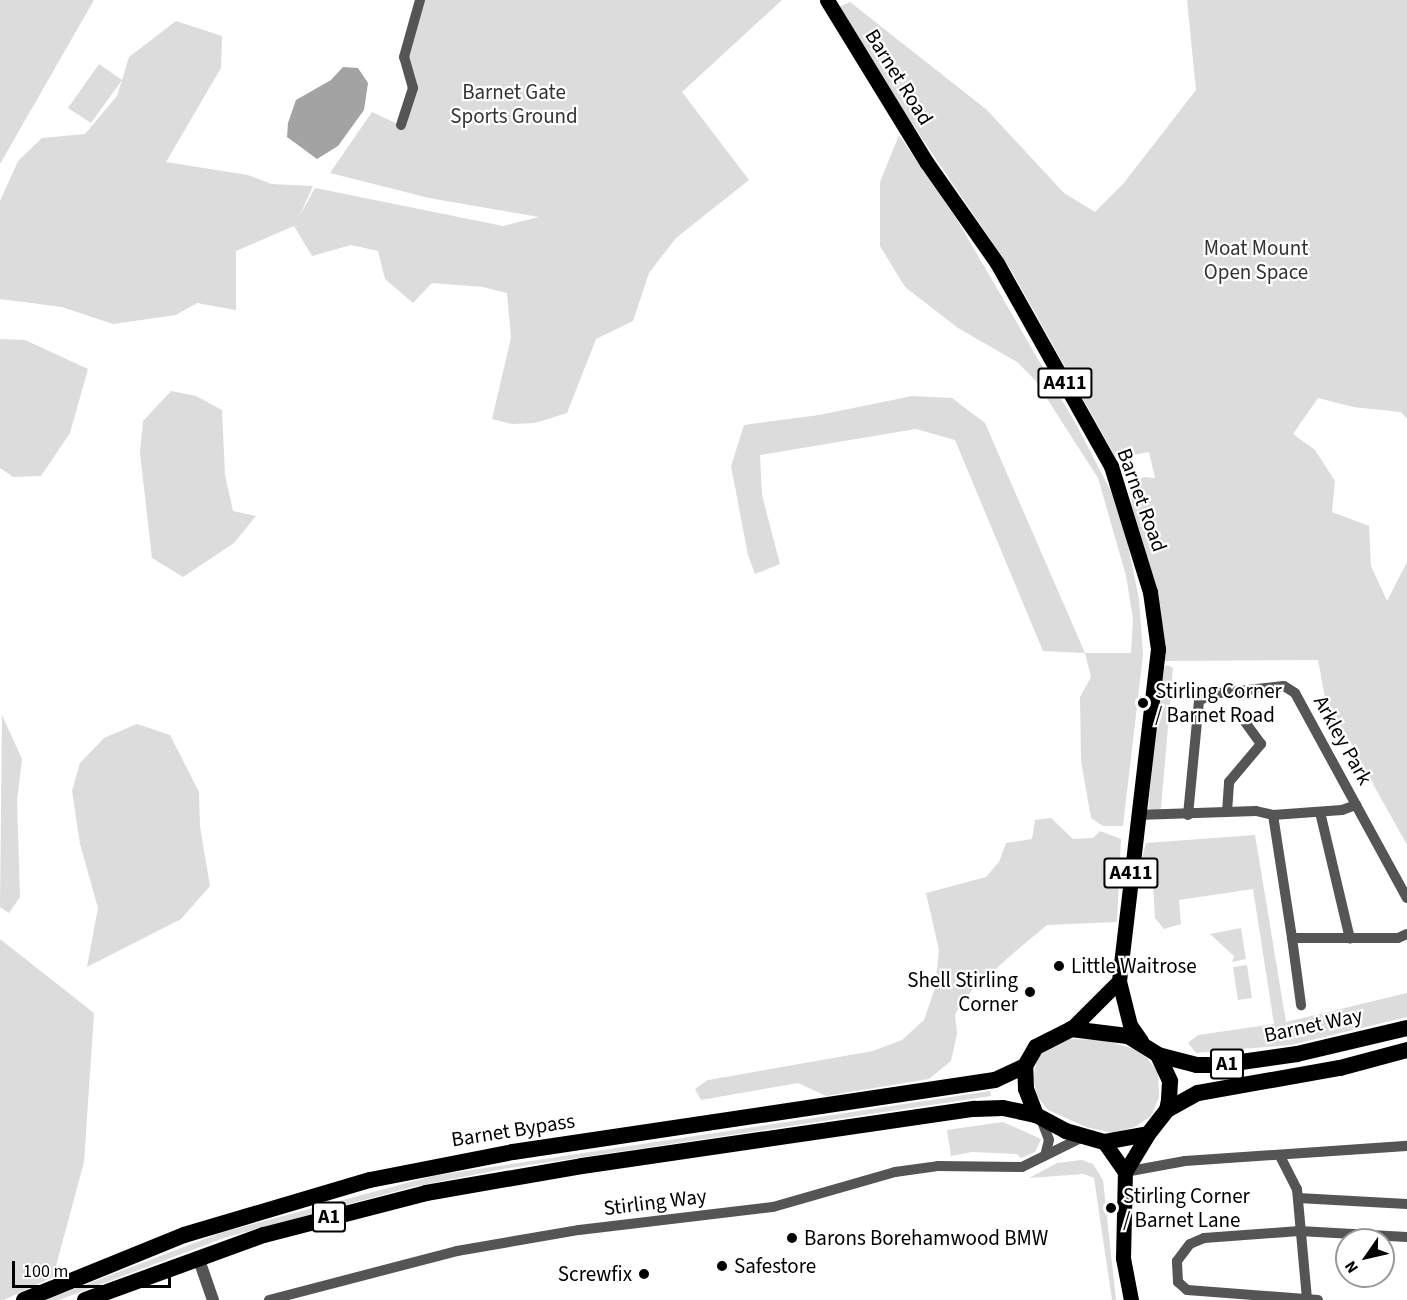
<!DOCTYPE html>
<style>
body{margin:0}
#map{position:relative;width:1407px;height:1300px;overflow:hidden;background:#fff;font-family:"Source Sans 3",sans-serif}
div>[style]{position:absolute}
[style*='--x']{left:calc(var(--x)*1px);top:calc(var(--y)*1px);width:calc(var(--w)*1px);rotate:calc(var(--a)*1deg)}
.green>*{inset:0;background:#dcdcdc}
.water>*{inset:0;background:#a3a3a3}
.minor>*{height:10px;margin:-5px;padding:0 5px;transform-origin:5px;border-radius:5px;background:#555}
.tertiary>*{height:12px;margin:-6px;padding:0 6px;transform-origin:6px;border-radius:6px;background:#555}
.primary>*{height:15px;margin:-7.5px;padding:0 7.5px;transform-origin:7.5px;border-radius:7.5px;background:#000}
.trunk>*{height:16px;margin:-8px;padding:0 8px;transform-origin:8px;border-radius:8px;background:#000}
.dots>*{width:16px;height:16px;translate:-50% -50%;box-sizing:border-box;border:3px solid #fff;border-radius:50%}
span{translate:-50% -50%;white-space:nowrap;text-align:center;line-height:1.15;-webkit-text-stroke:4.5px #fff;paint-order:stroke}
.shield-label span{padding:2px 4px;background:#fff;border:2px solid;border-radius:4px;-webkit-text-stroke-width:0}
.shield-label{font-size:20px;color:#000;font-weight:700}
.street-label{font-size:21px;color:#000}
.park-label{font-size:21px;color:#333}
.poi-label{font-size:21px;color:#000}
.left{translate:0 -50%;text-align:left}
.right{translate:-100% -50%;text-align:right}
.north{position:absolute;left:1335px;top:1228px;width:60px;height:60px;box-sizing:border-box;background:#fff;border:2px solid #999;border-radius:50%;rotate:236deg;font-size:16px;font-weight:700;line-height:24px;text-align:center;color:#000}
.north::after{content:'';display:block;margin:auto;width:21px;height:27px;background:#000;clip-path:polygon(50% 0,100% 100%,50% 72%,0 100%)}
.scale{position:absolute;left:12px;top:1261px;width:159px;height:27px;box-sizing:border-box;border:3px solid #000;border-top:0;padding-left:8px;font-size:18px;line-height:21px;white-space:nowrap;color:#000;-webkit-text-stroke:4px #fff;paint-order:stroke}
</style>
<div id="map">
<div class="green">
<div style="clip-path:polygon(0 0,94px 0,0 164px)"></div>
<div style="clip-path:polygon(420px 0,782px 0,682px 92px,749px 180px,676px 238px,649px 273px,633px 321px,596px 339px,567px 413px,535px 423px,512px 424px,492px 419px,511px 338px,507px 293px,483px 287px,432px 283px,413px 303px,385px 279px,378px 251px,351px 245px,312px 256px,294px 226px,236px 251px,236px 310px,197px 303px,176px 315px,113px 324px,62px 307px,0 299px,0 201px,18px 161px,42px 138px,85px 134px,117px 96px,122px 80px,91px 123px,68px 108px,99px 64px,122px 80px,129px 57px,176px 21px,222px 36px,221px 68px,166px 162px,248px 175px,272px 184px,313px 186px,299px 217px,315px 188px,503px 226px,539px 217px,429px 198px,330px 173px,372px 112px,400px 125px,413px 88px,404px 57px)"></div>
<div style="clip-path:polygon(1187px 0,1407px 0,1407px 419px,1401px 412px,1353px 407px,1318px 398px,1293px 434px,1315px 450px,1335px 481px,1332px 512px,1369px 526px,1371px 566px,1387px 601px,1407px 562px,1407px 845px,1325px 698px,1318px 660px,1162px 661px,1157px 590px,1132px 506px,1130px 484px,1144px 477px,1155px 478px,1149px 452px,1116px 458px,1011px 270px,909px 119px,839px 7px,850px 2px,987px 110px,1064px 193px,1095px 212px,1123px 184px,1196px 90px)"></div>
<div style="clip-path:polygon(899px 135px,956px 218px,1077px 426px,1114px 497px,1126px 536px,1139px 599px,1143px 655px,1123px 826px,1103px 826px,1091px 818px,1081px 761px,1080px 697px,1091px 677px,1085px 653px,1043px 651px,955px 440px,916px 429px,760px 455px,762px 495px,780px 564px,755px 574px,748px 555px,731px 466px,744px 425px,819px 415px,912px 396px,952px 398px,985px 423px,1085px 653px,1131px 653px,1133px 619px,1126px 576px,1098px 478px,1035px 380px,1017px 362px,958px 328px,905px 287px,880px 246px,880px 182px)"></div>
<div style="clip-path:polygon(0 339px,25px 340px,88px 369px,70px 433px,41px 476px,13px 477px,0 468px)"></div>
<div style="clip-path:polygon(171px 391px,196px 396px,222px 410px,225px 475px,233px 511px,256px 516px,234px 543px,183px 577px,152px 558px,140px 453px,143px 421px)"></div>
<div style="clip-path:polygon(1167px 665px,1173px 668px,1161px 808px,1157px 813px,1148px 811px,1162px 668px)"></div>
<div style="clip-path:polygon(2px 715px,22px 759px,17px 801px,20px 897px,9px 913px,0 907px)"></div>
<div style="clip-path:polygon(137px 724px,170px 735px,199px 792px,200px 827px,210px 886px,181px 919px,87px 967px,98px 908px,80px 844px,72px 791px,80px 763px,104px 738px)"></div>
<div style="clip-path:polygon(1051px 818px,1073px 839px,1093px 838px,1100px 831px,1121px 839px,1117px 922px,1047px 925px,1017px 950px,972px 990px,955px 1014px,957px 1034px,951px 1061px,929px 1079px,826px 1096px,798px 1083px,701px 1100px,695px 1089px,708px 1080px,873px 1051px,902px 1040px,924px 1020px,935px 988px,939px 950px,926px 893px,986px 877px,999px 862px,1006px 843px,1032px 839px,1035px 820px)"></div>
<div style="clip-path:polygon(1255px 835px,1286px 1022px,1407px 993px,1407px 1017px,1291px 1045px,1196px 1053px,1188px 1043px,1198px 1035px,1274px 1024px,1253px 889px,1179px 900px,1181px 924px,1164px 929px,1155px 918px,1152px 867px,1141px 862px,1146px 843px)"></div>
<div style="clip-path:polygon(1241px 928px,1246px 959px,1232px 962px,1234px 956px,1210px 934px)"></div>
<div style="clip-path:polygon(0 939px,94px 1013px,84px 1162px,53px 1277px,4px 1300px,0 1300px)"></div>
<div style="clip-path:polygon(1247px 965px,1252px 998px,1238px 1000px,1233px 967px)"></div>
<div style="clip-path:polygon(1069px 1039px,1104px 1040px,1134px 1049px,1147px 1058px,1158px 1072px,1159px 1097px,1151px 1116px,1135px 1127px,1113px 1133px,1086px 1127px,1048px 1110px,1037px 1096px,1033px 1078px,1037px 1059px,1050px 1046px)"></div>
<div style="clip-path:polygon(990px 1091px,991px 1096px,503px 1169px,412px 1187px,224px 1238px,59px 1300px,45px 1300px,223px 1232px,433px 1176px)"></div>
<div style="clip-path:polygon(1003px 1122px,1041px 1139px,1035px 1152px,1021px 1158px,1017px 1154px,972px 1152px,951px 1156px,947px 1130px)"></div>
<div style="clip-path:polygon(1082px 1160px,1093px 1164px,1103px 1180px,1116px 1300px,1112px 1300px,1094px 1178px,1084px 1174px,1029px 1178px,1057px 1163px)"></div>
</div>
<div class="water">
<div style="clip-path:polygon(343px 67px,358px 68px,368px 83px,364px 110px,338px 146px,317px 159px,287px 137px,288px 123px,296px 100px,331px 80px)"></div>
</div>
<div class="minor">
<div style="--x:401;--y:125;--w:39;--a:-72"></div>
<div style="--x:413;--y:88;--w:32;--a:-106"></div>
<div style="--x:404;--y:57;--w:59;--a:-74.3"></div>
<div style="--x:1227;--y:812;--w:30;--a:-86"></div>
<div style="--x:1229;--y:782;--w:50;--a:-49.9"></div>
<div style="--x:1261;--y:744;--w:27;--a:-126"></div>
<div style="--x:1320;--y:812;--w:130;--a:76.7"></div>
<div style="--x:1137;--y:815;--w:119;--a:-1.9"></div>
<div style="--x:1256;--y:811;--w:17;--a:13"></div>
<div style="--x:1273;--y:815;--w:69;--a:-4.1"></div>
<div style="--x:1342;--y:810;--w:15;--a:-20"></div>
<div style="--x:1356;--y:805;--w:106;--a:61.3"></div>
<div style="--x:1188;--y:815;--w:115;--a:-84.5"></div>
<div style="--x:1199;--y:701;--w:14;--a:-30"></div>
<div style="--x:1211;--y:694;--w:73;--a:-6.3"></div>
<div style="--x:1284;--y:686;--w:13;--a:32"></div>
<div style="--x:1295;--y:693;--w:128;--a:61.4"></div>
<div style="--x:1273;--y:815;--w:124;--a:81.2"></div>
<div style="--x:1292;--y:938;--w:106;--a:0"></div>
<div style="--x:1398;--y:938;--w:10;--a:-24"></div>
<div style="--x:1292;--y:938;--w:68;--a:82.3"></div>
<div style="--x:1041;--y:1119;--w:22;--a:69"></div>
<div style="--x:1049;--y:1140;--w:16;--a:104"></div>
<div style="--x:1280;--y:1156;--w:37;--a:63"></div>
<div style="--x:1297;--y:1189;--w:110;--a:84.8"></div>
<div style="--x:1125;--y:1172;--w:61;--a:-10.4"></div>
<div style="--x:1185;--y:1161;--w:223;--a:-3.9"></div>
<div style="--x:1298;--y:1198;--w:109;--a:3.2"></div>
<div style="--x:269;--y:1300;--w:194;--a:-14.6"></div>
<div style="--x:457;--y:1251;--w:124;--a:-9.8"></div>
<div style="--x:579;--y:1230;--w:195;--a:-6.8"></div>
<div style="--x:773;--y:1207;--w:127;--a:-16"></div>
<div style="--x:895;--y:1172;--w:43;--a:-7.9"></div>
<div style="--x:938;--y:1166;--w:84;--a:0.7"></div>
<div style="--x:1022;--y:1167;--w:70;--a:-26.2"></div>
<div style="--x:1318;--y:1300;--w:131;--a:-175.6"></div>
<div style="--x:1187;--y:1290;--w:12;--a:-138"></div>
<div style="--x:1178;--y:1282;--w:21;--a:-93"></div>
<div style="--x:1177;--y:1261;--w:21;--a:-53"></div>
<div style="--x:1190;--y:1244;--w:15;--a:-23"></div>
<div style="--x:1204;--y:1238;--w:95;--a:-4.2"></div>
<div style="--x:1299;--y:1231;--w:108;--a:3.2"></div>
</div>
<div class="tertiary">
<div style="--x:198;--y:1257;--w:46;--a:70.8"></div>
</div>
<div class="primary">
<div style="--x:827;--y:0;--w:191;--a:58.5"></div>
<div style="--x:927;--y:163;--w:122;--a:55"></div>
<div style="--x:997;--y:263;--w:233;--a:60.7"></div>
<div style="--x:1111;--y:466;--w:132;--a:72.8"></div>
<div style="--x:1150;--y:592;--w:58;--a:82"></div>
<div style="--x:1158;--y:649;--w:334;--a:96.7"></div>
<div style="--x:1119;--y:981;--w:68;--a:135"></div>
<div style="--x:1119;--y:981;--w:45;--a:76"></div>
<div style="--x:1130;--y:1025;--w:19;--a:55"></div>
<div style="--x:1104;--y:1142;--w:37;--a:55"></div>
<div style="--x:1131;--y:1300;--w:43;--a:-100.8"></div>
<div style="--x:1123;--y:1258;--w:86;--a:-88.7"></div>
<div style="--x:1125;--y:1172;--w:44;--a:-58.8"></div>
</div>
<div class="trunk">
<div style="--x:1071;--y:1029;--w:57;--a:7"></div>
<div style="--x:1128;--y:1036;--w:36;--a:32"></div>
<div style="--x:1158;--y:1055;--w:29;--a:65"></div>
<div style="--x:1170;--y:1081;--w:19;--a:93"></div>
<div style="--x:1169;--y:1100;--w:10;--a:101"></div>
<div style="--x:1167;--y:1110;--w:31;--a:128"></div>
<div style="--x:1148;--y:1134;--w:45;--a:169.7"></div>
<div style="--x:1104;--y:1142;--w:40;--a:-164"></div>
<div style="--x:1066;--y:1131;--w:34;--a:-152"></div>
<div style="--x:1036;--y:1115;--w:28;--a:-111"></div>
<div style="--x:1026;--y:1089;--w:23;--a:-92"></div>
<div style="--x:1025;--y:1066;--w:22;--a:-60"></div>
<div style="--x:1036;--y:1047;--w:39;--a:-27"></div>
<div style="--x:1158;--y:1055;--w:40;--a:14.4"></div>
<div style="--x:1197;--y:1065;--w:23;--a:0"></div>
<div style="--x:1220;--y:1065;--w:78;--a:-8.1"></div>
<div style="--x:1297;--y:1054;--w:113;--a:-13.3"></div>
<div style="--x:1167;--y:1110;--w:35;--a:-29"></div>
<div style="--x:1198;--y:1093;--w:144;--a:-10"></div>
<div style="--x:1340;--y:1068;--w:69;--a:-15"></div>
<div style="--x:24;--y:1300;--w:173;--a:-22.1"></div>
<div style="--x:184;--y:1235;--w:194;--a:-16.5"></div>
<div style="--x:370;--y:1180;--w:146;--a:-11.1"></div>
<div style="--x:513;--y:1152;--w:487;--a:-8.5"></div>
<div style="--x:995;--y:1080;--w:33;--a:-25"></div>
<div style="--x:85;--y:1300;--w:190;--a:-20"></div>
<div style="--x:264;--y:1235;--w:167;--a:-14.5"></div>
<div style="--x:426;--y:1193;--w:158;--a:-9.8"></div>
<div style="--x:582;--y:1166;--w:397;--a:-8.3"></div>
<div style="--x:975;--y:1109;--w:28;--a:-2"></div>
<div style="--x:1003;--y:1108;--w:34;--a:12"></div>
</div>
<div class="dots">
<div style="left:1143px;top:703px;background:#000"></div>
<div style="left:1059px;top:966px;background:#000"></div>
<div style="left:1030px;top:992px;background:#000"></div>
<div style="left:1111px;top:1208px;background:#000"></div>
<div style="left:792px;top:1238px;background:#000"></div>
<div style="left:722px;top:1266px;background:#000"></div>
<div style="left:644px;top:1274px;background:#000"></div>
</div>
<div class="shield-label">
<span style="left:1065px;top:383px">A411</span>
<span style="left:1131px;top:873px">A411</span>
<span style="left:1227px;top:1064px">A1</span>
<span style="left:329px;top:1217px">A1</span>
</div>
<div class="street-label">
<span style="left:899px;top:77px;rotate:58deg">Barnet Road</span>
<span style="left:1142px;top:500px;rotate:70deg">Barnet Road</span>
<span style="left:1343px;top:740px;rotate:61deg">Arkley Park</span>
<span style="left:1313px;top:1025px;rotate:-12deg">Barnet Way</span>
<span style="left:513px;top:1130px;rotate:-9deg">Barnet Bypass</span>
<span style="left:655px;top:1202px;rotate:-7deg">Stirling Way</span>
</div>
<div class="park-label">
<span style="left:514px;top:104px">Barnet Gate<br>Sports Ground</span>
<span style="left:1256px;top:260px">Moat Mount<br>Open Space</span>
</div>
<div class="poi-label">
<span class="left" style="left:1155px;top:703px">Stirling Corner<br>/ Barnet Road</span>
<span class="left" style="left:1071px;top:966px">Little Waitrose</span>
<span class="right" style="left:1018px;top:992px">Shell Stirling<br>Corner</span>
<span class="left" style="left:1123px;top:1208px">Stirling Corner<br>/ Barnet Lane</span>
<span class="left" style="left:804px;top:1238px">Barons Borehamwood BMW</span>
<span class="left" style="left:734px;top:1266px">Safestore</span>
<span class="right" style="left:632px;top:1274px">Screwfix</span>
</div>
<div class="north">N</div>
<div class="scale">100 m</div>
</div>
